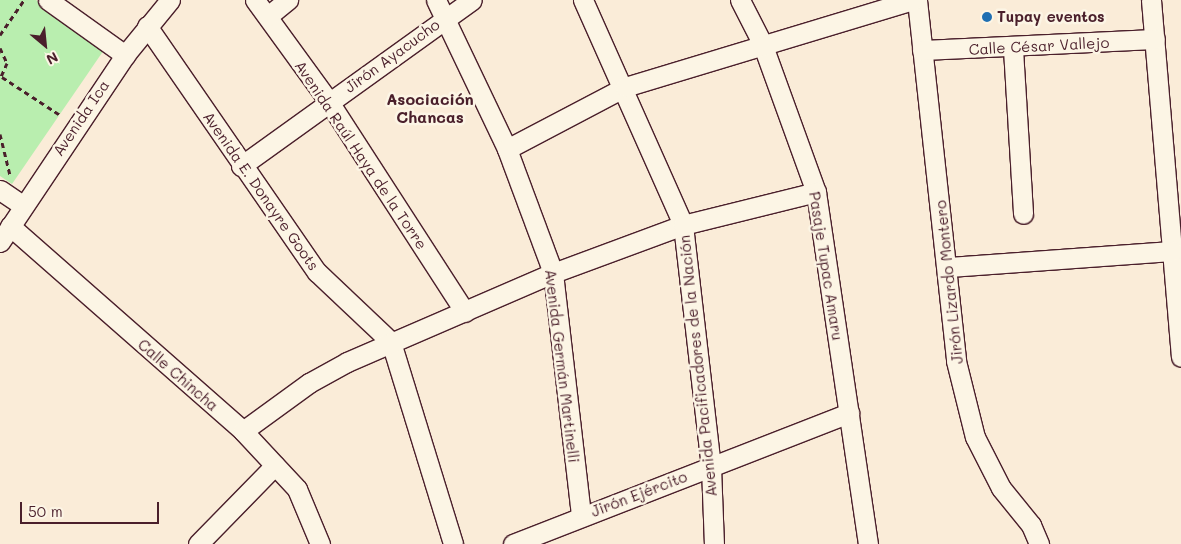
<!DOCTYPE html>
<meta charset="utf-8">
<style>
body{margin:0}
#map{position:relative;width:1181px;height:544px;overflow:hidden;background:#faecd8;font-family:Mali,sans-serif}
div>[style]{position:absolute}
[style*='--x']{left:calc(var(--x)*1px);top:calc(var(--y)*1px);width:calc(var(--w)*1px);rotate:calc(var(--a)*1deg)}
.green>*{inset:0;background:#b9eeaf}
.path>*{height:3px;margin-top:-1.5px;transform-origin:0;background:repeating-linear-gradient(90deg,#4a1f2b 0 5px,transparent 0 9px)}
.roads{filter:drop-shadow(1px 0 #4a1f2b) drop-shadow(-1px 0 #4a1f2b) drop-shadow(0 1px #4a1f2b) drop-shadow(0 -1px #4a1f2b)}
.minor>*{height:19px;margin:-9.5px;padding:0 9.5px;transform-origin:9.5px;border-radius:9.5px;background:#fcf5e5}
.dots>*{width:14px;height:14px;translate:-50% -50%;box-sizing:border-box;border:2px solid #fcf5e5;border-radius:50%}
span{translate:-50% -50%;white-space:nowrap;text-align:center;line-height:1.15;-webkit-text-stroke:5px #fcf5e5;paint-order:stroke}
.poi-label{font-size:15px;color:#4a1f2b;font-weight:700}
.left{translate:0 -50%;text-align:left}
.street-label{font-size:15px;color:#4a1f2b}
.neighbourhood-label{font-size:16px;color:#4a1f2b;font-weight:700}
.north{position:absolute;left:20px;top:20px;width:50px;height:50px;-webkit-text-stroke:4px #fcf5e5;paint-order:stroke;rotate:152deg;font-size:14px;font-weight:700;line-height:20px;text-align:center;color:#4a1f2b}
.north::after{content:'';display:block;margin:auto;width:18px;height:22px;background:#4a1f2b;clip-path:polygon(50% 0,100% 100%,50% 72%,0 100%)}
.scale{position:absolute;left:20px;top:502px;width:139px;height:22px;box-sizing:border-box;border:2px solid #4a1f2b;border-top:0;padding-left:6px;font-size:15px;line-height:18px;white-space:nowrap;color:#4a1f2b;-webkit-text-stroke:4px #fcf5e5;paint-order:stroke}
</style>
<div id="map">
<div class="green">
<div style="clip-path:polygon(0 0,36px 0,106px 47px,12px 184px,0 176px)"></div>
</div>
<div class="path">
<div style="--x:0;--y:35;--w:42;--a:-55.6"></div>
<div style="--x:0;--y:48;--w:17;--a:65"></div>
<div style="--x:7;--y:63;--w:17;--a:114"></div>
<div style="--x:2;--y:77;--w:69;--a:33.2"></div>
<div style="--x:0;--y:134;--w:42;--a:76.3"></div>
</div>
<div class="roads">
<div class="minor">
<div style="--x:48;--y:0;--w:95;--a:35.5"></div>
<div style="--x:255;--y:0;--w:126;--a:54"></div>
<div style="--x:329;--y:102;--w:250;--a:57.1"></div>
<div style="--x:436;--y:0;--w:165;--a:64.5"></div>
<div style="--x:507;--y:149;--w:132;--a:69.6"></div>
<div style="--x:553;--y:273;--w:245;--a:83.4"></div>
<div style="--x:583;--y:0;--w:246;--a:66"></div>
<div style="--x:683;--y:225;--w:244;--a:83.4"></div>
<div style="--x:711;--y:467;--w:77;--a:87.8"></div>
<div style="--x:740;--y:0;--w:48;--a:62.9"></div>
<div style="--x:762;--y:43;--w:158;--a:70.1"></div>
<div style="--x:816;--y:192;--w:356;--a:81.6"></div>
<div style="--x:917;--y:0;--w:363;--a:83.8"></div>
<div style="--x:956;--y:361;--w:78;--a:76"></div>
<div style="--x:975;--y:437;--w:57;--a:63"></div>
<div style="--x:1001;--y:488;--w:48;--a:51"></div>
<div style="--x:1031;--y:525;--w:21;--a:67"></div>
<div style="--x:1151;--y:0;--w:358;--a:85.2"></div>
<div style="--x:268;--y:16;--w:26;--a:-39"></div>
<div style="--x:147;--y:26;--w:299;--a:55.4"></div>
<div style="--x:317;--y:272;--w:102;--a:43.4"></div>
<div style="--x:391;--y:342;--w:211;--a:72.9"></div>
<div style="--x:1013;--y:49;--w:165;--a:86.5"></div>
<div style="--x:922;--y:50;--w:233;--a:-2.7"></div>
<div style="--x:507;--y:149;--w:133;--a:-27.7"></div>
<div style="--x:625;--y:87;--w:301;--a:-16.8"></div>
<div style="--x:241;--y:166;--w:284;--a:-35.7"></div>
<div style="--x:0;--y:190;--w:27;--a:34"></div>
<div style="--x:10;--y:226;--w:310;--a:41.3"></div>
<div style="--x:243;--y:431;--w:79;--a:47"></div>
<div style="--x:297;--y:489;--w:60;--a:67.3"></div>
<div style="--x:0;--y:242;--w:225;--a:-56.2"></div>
<div style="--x:125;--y:55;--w:71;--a:-50.7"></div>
<div style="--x:948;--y:267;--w:225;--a:-4.1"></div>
<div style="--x:243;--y:431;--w:82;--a:-36"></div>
<div style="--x:309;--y:383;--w:43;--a:-28.9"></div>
<div style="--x:347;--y:362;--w:224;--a:-23.4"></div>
<div style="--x:553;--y:273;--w:139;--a:-20.3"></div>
<div style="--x:683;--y:225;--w:137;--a:-13.9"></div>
<div style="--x:198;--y:544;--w:110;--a:-45.7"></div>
<div style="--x:513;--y:544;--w:361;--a:-21.3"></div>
</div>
</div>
<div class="dots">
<div style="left:987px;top:17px;background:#1f6fb2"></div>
</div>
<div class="poi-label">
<span class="left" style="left:997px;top:17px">Tupay eventos</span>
</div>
<div class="street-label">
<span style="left:1039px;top:46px;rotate:-3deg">Calle César Vallejo</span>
<span style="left:392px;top:56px;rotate:-36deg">Jirón Ayacucho</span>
<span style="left:81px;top:118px;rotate:-56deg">Avenida Ica</span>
<span style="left:361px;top:155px;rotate:56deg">Avenida Raúl Haya de la Torre</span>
<span style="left:261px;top:191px;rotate:55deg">Avenida E. Donayre Goots</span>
<span style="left:826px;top:266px;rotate:81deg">Pasaje Tupac Amaru</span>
<span style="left:949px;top:282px;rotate:-96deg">Jirón Lizardo Montero</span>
<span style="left:562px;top:366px;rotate:83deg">Avenida Germán Martinelli</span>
<span style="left:698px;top:366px;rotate:-96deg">Avenida Pacificadores de la Nación</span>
<span style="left:178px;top:375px;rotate:41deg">Calle Chincha</span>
<span style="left:639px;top:494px;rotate:-21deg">Jirón Ejército</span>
</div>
<div class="neighbourhood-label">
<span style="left:430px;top:108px">Asociación<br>Chancas</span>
</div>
<div class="north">N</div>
<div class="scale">50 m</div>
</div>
